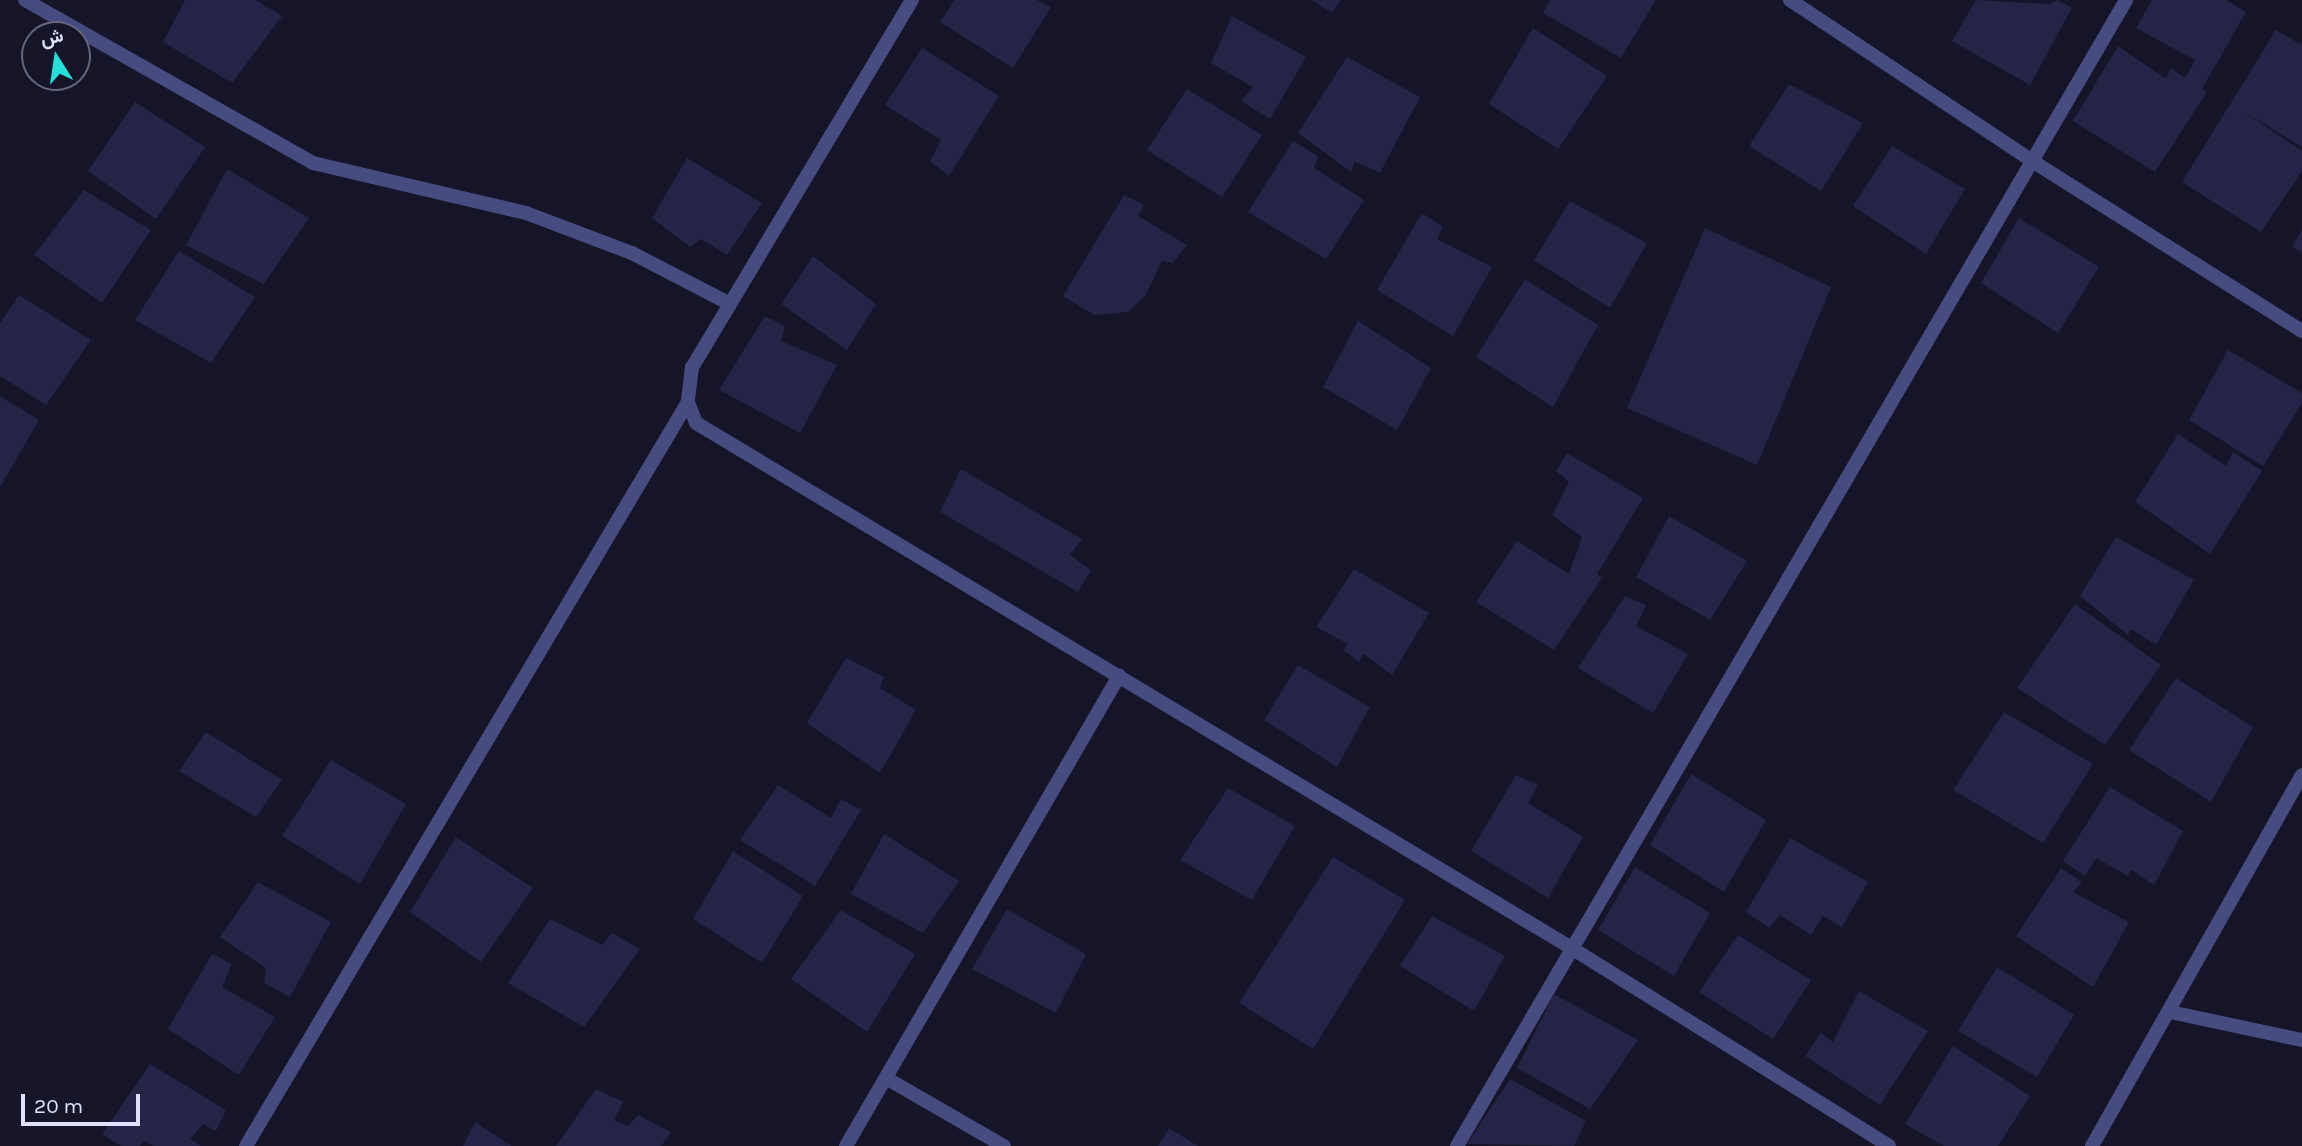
<!DOCTYPE html>
<meta charset="utf-8">
<style>
body{margin:0}
#map{position:relative;width:2302px;height:1146px;overflow:hidden;background:#151428;font-family:Karla,Vazirmatn,sans-serif}
div>[style]{position:absolute}
[style*='--x']{left:calc(var(--x)*1px);top:calc(var(--y)*1px);width:calc(var(--w)*1px);rotate:calc(var(--a)*1deg)}
.building>*{inset:0;background:#252346}
.street>*{height:14px;margin:-7px;padding:0 7px;transform-origin:7px;border-radius:7px;background:#464c80}
span{translate:-50% -50%;white-space:nowrap;text-align:center;line-height:1.15;-webkit-text-stroke:5px #151428;paint-order:stroke}
.north{position:absolute;left:21px;top:21px;width:70px;height:70px;box-sizing:border-box;background:#151428;border:2px solid #66667c;border-radius:50%;rotate:348deg;font-size:19px;font-weight:700;line-height:28px;text-align:center;color:#dfe0fa}
.north::after{content:'';display:block;margin:auto;width:24px;height:32px;background:#26e0d7;clip-path:polygon(50% 0,100% 100%,50% 72%,0 100%)}
.scale{position:absolute;left:21px;top:1094px;width:119px;height:32px;box-sizing:border-box;border:4px solid #dfe0fa;border-top:0;padding-left:9px;font-size:21px;line-height:24px;white-space:nowrap;color:#dfe0fa;-webkit-text-stroke:5px #151428;paint-order:stroke}
</style>
<div id="map">
<div class="building">
<div style="clip-path:polygon(185px 0,256px 0,282px 16px,232px 83px,163px 42px)"></div>
<div style="clip-path:polygon(954px 0,1037px 0,1051px 7px,1013px 68px,940px 22px)"></div>
<div style="clip-path:polygon(1312px 0,1340px 0,1332px 13px)"></div>
<div style="clip-path:polygon(1550px 0,1656px 0,1621px 58px,1543px 13px)"></div>
<div style="clip-path:polygon(1976px 0,2049px 4px,2057px 0,2072px 8px,2030px 85px,1952px 41px)"></div>
<div style="clip-path:polygon(2152px 0,2226px 0,2246px 12px,2202px 89px,2207px 92px,2155px 172px,2073px 121px,2118px 46px,2166px 79px,2171px 68px,2185px 78px,2195px 60px,2136px 28px)"></div>
<div style="clip-path:polygon(1232px 16px,1306px 57px,1270px 119px,1241px 101px,1253px 87px,1211px 63px)"></div>
<div style="clip-path:polygon(1533px 28px,1607px 76px,1558px 149px,1489px 104px)"></div>
<div style="clip-path:polygon(2276px 30px,2302px 45px,2302px 147px,2243px 111px,2302px 151px,2302px 171px,2261px 232px,2182px 182px)"></div>
<div style="clip-path:polygon(922px 48px,999px 96px,949px 176px,930px 161px,941px 140px,885px 105px)"></div>
<div style="clip-path:polygon(1347px 57px,1420px 97px,1380px 173px,1355px 162px,1351px 172px,1298px 133px)"></div>
<div style="clip-path:polygon(1789px 84px,1863px 123px,1821px 191px,1749px 146px)"></div>
<div style="clip-path:polygon(1187px 89px,1262px 135px,1222px 197px,1147px 150px)"></div>
<div style="clip-path:polygon(135px 102px,205px 147px,156px 219px,88px 171px)"></div>
<div style="clip-path:polygon(1293px 141px,1318px 156px,1314px 168px,1364px 200px,1326px 259px,1248px 212px)"></div>
<div style="clip-path:polygon(1892px 146px,1965px 189px,1926px 254px,1853px 206px)"></div>
<div style="clip-path:polygon(687px 158px,762px 203px,727px 255px,701px 239px,690px 247px,652px 218px)"></div>
<div style="clip-path:polygon(227px 169px,309px 218px,264px 284px,186px 245px)"></div>
<div style="clip-path:polygon(84px 190px,151px 230px,102px 303px,34px 255px)"></div>
<div style="clip-path:polygon(1124px 195px,1144px 205px,1138px 216px,1187px 245px,1173px 263px,1162px 261px,1145px 296px,1128px 312px,1094px 315px,1063px 296px)"></div>
<div style="clip-path:polygon(1570px 201px,1647px 243px,1610px 308px,1534px 260px)"></div>
<div style="clip-path:polygon(1422px 213px,1443px 227px,1437px 239px,1492px 267px,1453px 336px,1377px 290px)"></div>
<div style="clip-path:polygon(2019px 218px,2099px 267px,2058px 333px,1981px 283px)"></div>
<div style="clip-path:polygon(1705px 228px,1831px 287px,1757px 465px,1627px 408px)"></div>
<div style="clip-path:polygon(2302px 229px,2302px 253px,2292px 247px)"></div>
<div style="clip-path:polygon(179px 251px,255px 297px,211px 363px,135px 320px)"></div>
<div style="clip-path:polygon(813px 256px,876px 304px,847px 350px,781px 304px)"></div>
<div style="clip-path:polygon(1525px 279px,1598px 325px,1553px 407px,1476px 357px)"></div>
<div style="clip-path:polygon(19px 295px,91px 340px,46px 405px,0 376px,0 323px)"></div>
<div style="clip-path:polygon(765px 316px,785px 326px,781px 341px,837px 365px,800px 433px,719px 390px)"></div>
<div style="clip-path:polygon(1358px 321px,1431px 368px,1397px 430px,1323px 387px)"></div>
<div style="clip-path:polygon(2228px 350px,2302px 393px,2302px 403px,2263px 466px,2189px 420px)"></div>
<div style="clip-path:polygon(0 396px,39px 420px,0 487px)"></div>
<div style="clip-path:polygon(2178px 434px,2226px 466px,2233px 452px,2262px 471px,2210px 554px,2135px 502px)"></div>
<div style="clip-path:polygon(1567px 453px,1643px 498px,1597px 574px,1602px 578px,1554px 650px,1476px 602px,1517px 541px,1569px 574px,1582px 537px,1552px 515px,1569px 482px,1556px 471px)"></div>
<div style="clip-path:polygon(961px 469px,1082px 539px,1070px 555px,1091px 570px,1078px 592px,940px 512px)"></div>
<div style="clip-path:polygon(1669px 516px,1747px 561px,1710px 620px,1636px 577px)"></div>
<div style="clip-path:polygon(2116px 537px,2194px 580px,2156px 645px,2131px 629px,2128px 635px,2080px 596px)"></div>
<div style="clip-path:polygon(1354px 569px,1429px 613px,1392px 675px,1364px 654px,1359px 662px,1343px 650px,1348px 644px,1316px 627px)"></div>
<div style="clip-path:polygon(1625px 596px,1646px 605px,1636px 626px,1688px 654px,1653px 713px,1578px 668px)"></div>
<div style="clip-path:polygon(2075px 604px,2161px 665px,2105px 745px,2017px 688px)"></div>
<div style="clip-path:polygon(846px 658px,884px 677px,880px 688px,916px 710px,880px 773px,807px 723px)"></div>
<div style="clip-path:polygon(1298px 665px,1370px 707px,1337px 767px,1264px 720px)"></div>
<div style="clip-path:polygon(2176px 678px,2253px 727px,2211px 802px,2129px 750px)"></div>
<div style="clip-path:polygon(2004px 712px,2093px 764px,2043px 843px,1953px 790px)"></div>
<div style="clip-path:polygon(206px 732px,282px 780px,256px 817px,179px 771px)"></div>
<div style="clip-path:polygon(331px 760px,406px 804px,360px 884px,282px 836px)"></div>
<div style="clip-path:polygon(1691px 774px,1766px 820px,1724px 892px,1650px 845px)"></div>
<div style="clip-path:polygon(1516px 775px,1538px 785px,1528px 803px,1583px 837px,1548px 898px,1471px 851px)"></div>
<div style="clip-path:polygon(778px 785px,831px 818px,841px 799px,861px 810px,815px 886px,740px 840px)"></div>
<div style="clip-path:polygon(2110px 787px,2183px 831px,2154px 885px,2132px 870px,2128px 876px,2096px 858px,2085px 876px,2063px 861px)"></div>
<div style="clip-path:polygon(1228px 788px,1295px 826px,1252px 900px,1180px 860px)"></div>
<div style="clip-path:polygon(884px 834px,959px 881px,923px 933px,851px 894px)"></div>
<div style="clip-path:polygon(456px 837px,533px 888px,481px 962px,410px 912px)"></div>
<div style="clip-path:polygon(1790px 838px,1868px 882px,1842px 927px,1823px 916px,1811px 935px,1780px 915px,1769px 928px,1746px 912px)"></div>
<div style="clip-path:polygon(733px 851px,803px 896px,762px 963px,693px 919px)"></div>
<div style="clip-path:polygon(1333px 857px,1405px 900px,1313px 1049px,1239px 1003px)"></div>
<div style="clip-path:polygon(1635px 867px,1710px 913px,1674px 976px,1598px 930px)"></div>
<div style="clip-path:polygon(2061px 868px,2082px 882px,2073px 892px,2129px 922px,2093px 987px,2016px 936px)"></div>
<div style="clip-path:polygon(258px 882px,331px 922px,290px 997px,264px 983px,266px 968px,220px 937px)"></div>
<div style="clip-path:polygon(1007px 909px,1086px 954px,1056px 1013px,972px 969px)"></div>
<div style="clip-path:polygon(841px 910px,915px 954px,867px 1032px,791px 979px)"></div>
<div style="clip-path:polygon(1432px 916px,1505px 956px,1474px 1011px,1400px 966px)"></div>
<div style="clip-path:polygon(550px 919px,602px 945px,612px 933px,640px 949px,584px 1027px,508px 983px)"></div>
<div style="clip-path:polygon(1738px 935px,1811px 980px,1773px 1039px,1699px 992px)"></div>
<div style="clip-path:polygon(212px 954px,232px 964px,222px 987px,275px 1017px,239px 1075px,168px 1029px)"></div>
<div style="clip-path:polygon(1997px 967px,2074px 1015px,2037px 1077px,1958px 1031px)"></div>
<div style="clip-path:polygon(1859px 991px,1928px 1031px,1880px 1105px,1805px 1056px,1821px 1033px,1833px 1042px)"></div>
<div style="clip-path:polygon(1554px 994px,1638px 1040px,1590px 1109px,1517px 1068px)"></div>
<div style="clip-path:polygon(1953px 1046px,2030px 1096px,1998px 1146px,1944px 1146px,1905px 1124px)"></div>
<div style="clip-path:polygon(150px 1064px,226px 1110px,216px 1131px,203px 1124px,190px 1139px,201px 1146px,153px 1146px,144px 1141px,140px 1146px,121px 1146px,102px 1134px)"></div>
<div style="clip-path:polygon(1510px 1079px,1586px 1121px,1574px 1146px,1467px 1144px)"></div>
<div style="clip-path:polygon(596px 1089px,623px 1102px,614px 1120px,628px 1126px,638px 1115px,671px 1132px,661px 1146px,556px 1146px)"></div>
<div style="clip-path:polygon(475px 1122px,512px 1146px,463px 1146px)"></div>
<div style="clip-path:polygon(1169px 1128px,1198px 1146px,1158px 1146px)"></div>
</div>
<div class="street">
<div style="--x:25;--y:0;--w:331;--a:29.5"></div>
<div style="--x:313;--y:163;--w:219;--a:13.2"></div>
<div style="--x:526;--y:213;--w:113;--a:20.7"></div>
<div style="--x:632;--y:253;--w:110;--a:27.5"></div>
<div style="--x:912;--y:0;--w:428;--a:120.9"></div>
<div style="--x:692;--y:367;--w:35;--a:97"></div>
<div style="--x:688;--y:402;--w:22;--a:69"></div>
<div style="--x:696;--y:423;--w:1023;--a:30.95"></div>
<div style="--x:1573;--y:949;--w:372;--a:31.9"></div>
<div style="--x:1790;--y:0;--w:291;--a:33.6"></div>
<div style="--x:2032;--y:161;--w:319;--a:32.2"></div>
<div style="--x:2170;--y:1012;--w:135;--a:12"></div>
<div style="--x:886;--y:1078;--w:136;--a:30"></div>
<div style="--x:246;--y:1146;--w:865;--a:-59.29"></div>
<div style="--x:846;--y:1146;--w:544;--a:-59.85"></div>
<div style="--x:1457;--y:1146;--w:1327;--a:-59.72"></div>
<div style="--x:2092;--y:1146;--w:426;--a:-60.5"></div>
</div>
<div class="north">ش</div>
<div class="scale">20 m</div>
</div>
